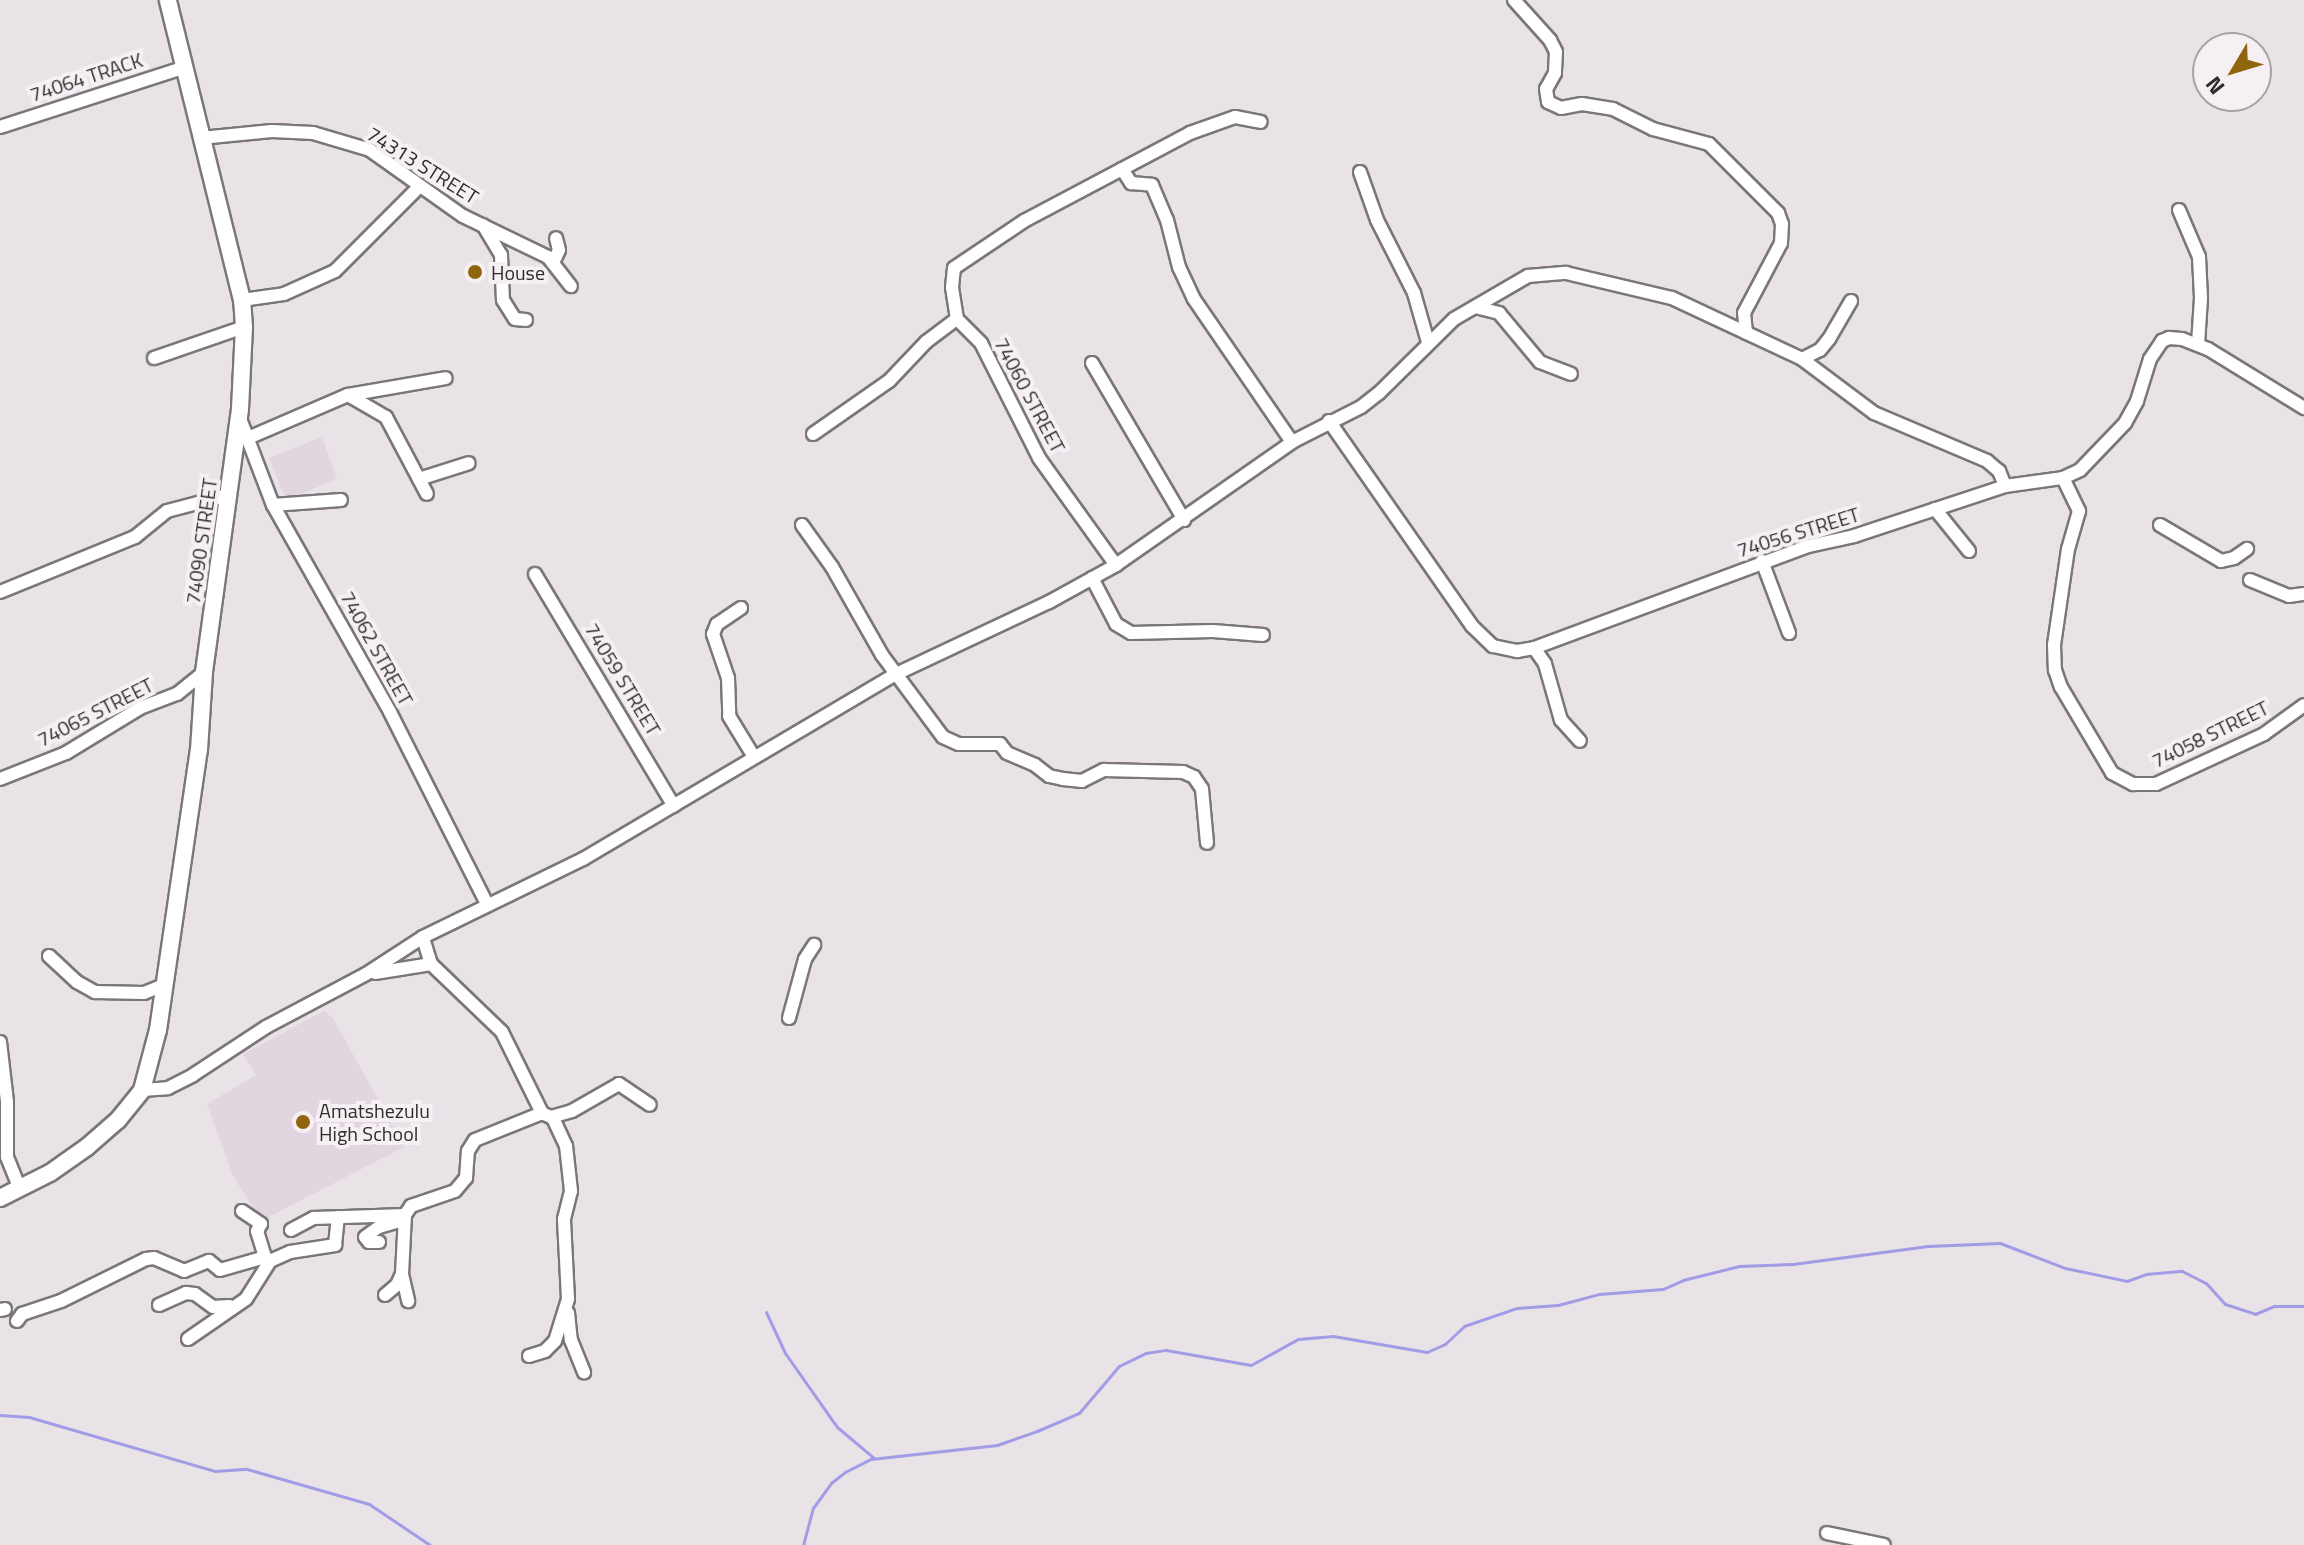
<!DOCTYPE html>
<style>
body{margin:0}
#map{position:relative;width:2304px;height:1545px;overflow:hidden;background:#e9e3e8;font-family:"Titillium Web",sans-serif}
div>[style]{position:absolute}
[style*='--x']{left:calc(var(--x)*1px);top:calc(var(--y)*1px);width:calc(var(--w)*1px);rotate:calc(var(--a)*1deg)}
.built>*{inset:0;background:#e1d5df}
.stream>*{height:3px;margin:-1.5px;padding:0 1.5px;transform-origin:1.5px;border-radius:1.5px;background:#a19ce5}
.roads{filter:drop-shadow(2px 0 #7b767a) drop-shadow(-2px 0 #7b767a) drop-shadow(0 2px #7b767a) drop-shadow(0 -2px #7b767a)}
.street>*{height:12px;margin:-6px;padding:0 6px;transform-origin:6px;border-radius:6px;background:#fff}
.secondary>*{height:16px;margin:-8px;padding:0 8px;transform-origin:8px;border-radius:8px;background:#fff}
.dots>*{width:22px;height:22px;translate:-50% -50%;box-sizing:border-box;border:4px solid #f6f0f5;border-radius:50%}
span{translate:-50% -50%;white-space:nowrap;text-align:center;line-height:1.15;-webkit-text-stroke:8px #f6f0f5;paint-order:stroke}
.street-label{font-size:20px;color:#2e2c2e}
.poi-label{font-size:20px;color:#2e2c2e}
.left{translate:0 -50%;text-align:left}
.north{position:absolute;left:2192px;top:32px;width:80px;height:80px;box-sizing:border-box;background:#f6f0f5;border:2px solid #a6a2a5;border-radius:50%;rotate:232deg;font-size:22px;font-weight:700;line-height:32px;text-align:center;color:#2e2c2e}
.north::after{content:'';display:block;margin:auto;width:28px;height:36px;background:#91650e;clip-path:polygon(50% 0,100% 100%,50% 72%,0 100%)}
</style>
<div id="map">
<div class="built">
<div style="clip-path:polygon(322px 437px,337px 479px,286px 500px,269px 458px)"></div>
<div style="clip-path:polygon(324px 1011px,333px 1018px,404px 1147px,261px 1221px,233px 1176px,207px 1104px,256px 1075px,243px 1054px)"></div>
</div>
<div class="stream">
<div style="--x:766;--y:1312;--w:45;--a:65.1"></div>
<div style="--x:785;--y:1353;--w:90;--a:54.9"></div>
<div style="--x:837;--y:1427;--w:48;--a:40"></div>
<div style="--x:0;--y:1415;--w:29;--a:4"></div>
<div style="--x:29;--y:1417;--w:194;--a:16.2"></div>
<div style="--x:215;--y:1471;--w:32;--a:-4"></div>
<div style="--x:247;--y:1469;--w:127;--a:16"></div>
<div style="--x:369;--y:1504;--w:73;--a:33.9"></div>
<div style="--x:803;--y:1545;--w:38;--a:-75"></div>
<div style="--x:813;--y:1508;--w:31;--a:-54"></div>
<div style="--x:831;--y:1483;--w:18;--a:-38"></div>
<div style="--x:845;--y:1472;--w:29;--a:-27"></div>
<div style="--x:871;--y:1459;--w:127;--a:-6.3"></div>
<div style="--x:997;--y:1445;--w:42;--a:-19.3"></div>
<div style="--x:1037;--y:1431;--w:46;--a:-23.2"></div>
<div style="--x:1079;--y:1413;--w:62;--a:-49.6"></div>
<div style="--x:1119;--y:1366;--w:30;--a:-26"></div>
<div style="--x:1146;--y:1353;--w:20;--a:-9"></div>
<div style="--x:1166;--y:1350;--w:86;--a:10"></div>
<div style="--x:1251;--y:1365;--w:54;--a:-29"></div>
<div style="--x:1298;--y:1339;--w:35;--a:-5"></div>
<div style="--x:1333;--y:1336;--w:95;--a:9.7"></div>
<div style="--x:1427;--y:1352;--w:20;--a:-24"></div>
<div style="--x:1445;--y:1344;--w:26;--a:-43"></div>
<div style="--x:1464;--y:1326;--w:56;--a:-18.8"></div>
<div style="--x:1517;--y:1308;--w:41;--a:-4.2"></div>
<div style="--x:1558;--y:1305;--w:42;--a:-15"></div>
<div style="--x:1599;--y:1294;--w:64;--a:-4.5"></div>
<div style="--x:1663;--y:1289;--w:22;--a:-24"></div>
<div style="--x:1683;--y:1280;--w:58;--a:-14"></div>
<div style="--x:1739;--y:1266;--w:54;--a:-2.1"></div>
<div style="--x:1793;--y:1264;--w:136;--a:-7.6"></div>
<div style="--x:1928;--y:1246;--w:72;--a:-2.4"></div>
<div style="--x:2000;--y:1243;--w:70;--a:21"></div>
<div style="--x:2065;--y:1268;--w:63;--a:11.8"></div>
<div style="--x:2127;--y:1281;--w:20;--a:-20"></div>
<div style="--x:2146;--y:1274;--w:36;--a:-5"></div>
<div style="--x:2182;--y:1271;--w:27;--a:27"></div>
<div style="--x:2206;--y:1283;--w:28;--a:48"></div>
<div style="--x:2225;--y:1304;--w:32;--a:18"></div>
<div style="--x:2255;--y:1314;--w:21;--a:-23"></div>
<div style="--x:2274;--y:1306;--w:30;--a:0"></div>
</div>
<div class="roads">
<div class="street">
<div style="--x:1514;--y:0;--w:54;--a:48"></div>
<div style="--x:1550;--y:40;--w:13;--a:63"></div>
<div style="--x:1556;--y:52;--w:21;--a:93"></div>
<div style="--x:1555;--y:73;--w:18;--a:119"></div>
<div style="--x:1546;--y:89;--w:13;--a:81"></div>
<div style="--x:1548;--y:102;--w:14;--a:25"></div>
<div style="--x:1561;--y:108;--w:21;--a:-11"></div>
<div style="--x:1582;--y:104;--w:31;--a:9"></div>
<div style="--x:1613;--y:109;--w:45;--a:26.6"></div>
<div style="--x:1653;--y:129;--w:58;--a:15"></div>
<div style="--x:1709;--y:144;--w:98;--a:45"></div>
<div style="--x:1778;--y:213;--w:12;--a:70"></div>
<div style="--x:1782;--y:224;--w:19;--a:93"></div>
<div style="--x:1781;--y:243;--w:79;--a:117.9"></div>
<div style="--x:1744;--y:313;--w:20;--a:84"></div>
<div style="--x:0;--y:127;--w:195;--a:-17.9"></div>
<div style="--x:201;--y:138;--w:71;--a:-5.6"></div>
<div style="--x:272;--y:131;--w:41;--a:2.8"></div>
<div style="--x:313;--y:133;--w:59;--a:16.6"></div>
<div style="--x:370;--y:150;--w:114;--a:35.4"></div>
<div style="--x:463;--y:216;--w:94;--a:25.8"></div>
<div style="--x:548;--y:257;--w:37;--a:52"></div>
<div style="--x:1122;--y:169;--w:17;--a:57"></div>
<div style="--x:1131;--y:183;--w:21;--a:5"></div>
<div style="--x:1152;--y:185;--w:38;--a:67"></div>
<div style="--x:1167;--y:220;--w:49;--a:75.7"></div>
<div style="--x:1179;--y:267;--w:35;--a:65"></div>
<div style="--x:1194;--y:299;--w:173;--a:55.6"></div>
<div style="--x:1360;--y:172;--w:51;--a:70.5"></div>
<div style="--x:1377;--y:220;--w:82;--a:63.1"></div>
<div style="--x:1414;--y:293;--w:51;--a:74.1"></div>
<div style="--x:2179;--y:210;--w:51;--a:66.9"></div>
<div style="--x:2199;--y:257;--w:41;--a:87.2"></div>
<div style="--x:2201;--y:298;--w:47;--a:93.7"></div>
<div style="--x:483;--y:225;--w:35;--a:59"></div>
<div style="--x:501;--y:255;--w:45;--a:87.5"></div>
<div style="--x:503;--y:300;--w:22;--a:58"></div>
<div style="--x:515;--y:319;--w:11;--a:5"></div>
<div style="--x:553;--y:263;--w:14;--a:-65"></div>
<div style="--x:559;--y:250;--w:12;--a:-104"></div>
<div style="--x:242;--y:300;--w:42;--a:-8.1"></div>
<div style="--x:284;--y:294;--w:56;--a:-24.3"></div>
<div style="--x:335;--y:271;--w:119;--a:-45"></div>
<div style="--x:1475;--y:307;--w:25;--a:14"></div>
<div style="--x:1499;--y:313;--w:64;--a:50.1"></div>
<div style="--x:1540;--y:362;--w:33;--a:21"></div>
<div style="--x:957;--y:319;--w:32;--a:-99"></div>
<div style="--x:952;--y:287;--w:19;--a:-84"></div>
<div style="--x:954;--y:268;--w:84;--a:-33.9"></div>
<div style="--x:1024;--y:221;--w:188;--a:-27.9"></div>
<div style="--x:1190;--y:133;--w:48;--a:-19.6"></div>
<div style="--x:1235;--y:117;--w:26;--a:11"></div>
<div style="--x:957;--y:319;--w:34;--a:45"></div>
<div style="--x:981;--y:343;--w:129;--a:63.2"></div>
<div style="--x:1039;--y:458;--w:132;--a:54.3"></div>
<div style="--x:154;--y:358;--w:95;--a:-19"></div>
<div style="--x:1802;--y:359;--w:20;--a:-27"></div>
<div style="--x:1820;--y:350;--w:14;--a:-51"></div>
<div style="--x:1829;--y:339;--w:44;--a:-59.9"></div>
<div style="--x:1092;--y:363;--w:182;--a:59.6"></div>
<div style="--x:348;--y:395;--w:44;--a:30.1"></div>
<div style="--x:386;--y:417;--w:87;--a:62"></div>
<div style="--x:239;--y:416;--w:95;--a:69.1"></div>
<div style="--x:273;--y:505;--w:238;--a:60.5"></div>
<div style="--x:390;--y:712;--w:215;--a:63.2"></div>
<div style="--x:1329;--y:421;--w:250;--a:55.1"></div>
<div style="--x:1472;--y:626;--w:29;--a:44"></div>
<div style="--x:1493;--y:646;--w:25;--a:12"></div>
<div style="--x:1517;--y:651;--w:17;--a:-10"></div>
<div style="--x:1534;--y:648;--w:293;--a:-20.4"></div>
<div style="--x:1809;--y:546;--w:46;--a:-12.5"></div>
<div style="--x:1854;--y:536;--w:159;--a:-18.3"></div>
<div style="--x:2005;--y:486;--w:59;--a:-7.9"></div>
<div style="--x:2063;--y:478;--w:19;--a:-25"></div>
<div style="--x:2080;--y:470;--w:65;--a:-46.2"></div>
<div style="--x:2125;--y:423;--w:25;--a:-61"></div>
<div style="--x:2137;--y:401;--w:44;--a:-72.8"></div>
<div style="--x:2150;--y:359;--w:22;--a:-56"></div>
<div style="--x:2162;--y:341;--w:8;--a:-23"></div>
<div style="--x:2169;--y:338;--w:13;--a:4"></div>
<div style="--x:2182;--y:339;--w:28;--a:21"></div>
<div style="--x:2208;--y:349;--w:113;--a:31.6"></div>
<div style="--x:813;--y:434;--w:93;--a:-34.9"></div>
<div style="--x:889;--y:381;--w:54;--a:-46.5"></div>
<div style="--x:926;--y:342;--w:39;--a:-37"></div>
<div style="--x:248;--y:438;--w:109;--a:-23.3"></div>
<div style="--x:348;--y:395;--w:99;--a:-9.8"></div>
<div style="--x:2063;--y:478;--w:37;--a:64"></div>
<div style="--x:2079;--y:511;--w:40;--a:106"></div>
<div style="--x:2068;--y:549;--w:97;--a:98.3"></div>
<div style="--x:2054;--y:645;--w:25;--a:88"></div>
<div style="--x:2055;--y:670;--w:18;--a:71"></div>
<div style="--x:2061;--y:687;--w:100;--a:59.3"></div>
<div style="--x:2112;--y:773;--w:24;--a:28"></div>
<div style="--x:2133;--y:784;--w:23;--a:0"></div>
<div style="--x:2156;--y:784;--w:119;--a:-24.8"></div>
<div style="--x:2264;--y:734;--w:49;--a:-35.9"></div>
<div style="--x:419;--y:479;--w:52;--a:-17.7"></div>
<div style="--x:273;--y:505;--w:68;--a:-4.2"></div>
<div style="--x:1935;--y:509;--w:54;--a:51"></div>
<div style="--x:802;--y:525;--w:52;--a:54.5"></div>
<div style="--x:832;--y:567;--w:101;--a:60.4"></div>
<div style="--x:882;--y:655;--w:102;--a:53.4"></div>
<div style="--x:943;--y:737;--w:17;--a:24"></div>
<div style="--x:959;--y:744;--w:41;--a:0"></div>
<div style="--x:1000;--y:744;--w:11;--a:52"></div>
<div style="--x:1007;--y:753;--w:30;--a:23"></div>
<div style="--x:1035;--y:765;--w:18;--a:38"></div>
<div style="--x:1049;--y:776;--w:14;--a:12"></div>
<div style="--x:1063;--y:779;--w:19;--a:6"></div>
<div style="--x:1082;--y:781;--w:25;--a:-27"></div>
<div style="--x:1104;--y:770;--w:79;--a:1.5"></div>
<div style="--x:1183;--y:772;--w:12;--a:24"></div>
<div style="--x:1194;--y:777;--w:14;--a:56"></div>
<div style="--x:1202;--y:789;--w:54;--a:84.7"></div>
<div style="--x:2160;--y:525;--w:71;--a:30.5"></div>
<div style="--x:2221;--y:561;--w:13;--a:-13"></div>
<div style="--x:2234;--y:558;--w:16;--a:-35"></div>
<div style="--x:1762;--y:561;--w:77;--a:69.4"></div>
<div style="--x:535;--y:574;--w:270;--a:59.1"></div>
<div style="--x:1092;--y:578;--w:52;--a:62.4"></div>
<div style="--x:1116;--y:624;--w:17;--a:31"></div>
<div style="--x:1131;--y:633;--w:82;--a:-1.4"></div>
<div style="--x:1213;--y:631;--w:50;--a:4.6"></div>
<div style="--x:2250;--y:580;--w:42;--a:22.3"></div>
<div style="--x:2289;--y:596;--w:15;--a:-8"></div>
<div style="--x:0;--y:592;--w:146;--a:-22.2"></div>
<div style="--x:135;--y:537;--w:41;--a:-39.1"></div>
<div style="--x:167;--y:511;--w:63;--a:-14.7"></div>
<div style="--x:741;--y:608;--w:29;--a:146"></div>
<div style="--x:717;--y:624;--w:11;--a:112"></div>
<div style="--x:713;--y:634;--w:46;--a:71.2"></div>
<div style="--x:728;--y:678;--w:38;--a:88"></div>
<div style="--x:729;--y:716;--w:48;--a:58.6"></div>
<div style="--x:1534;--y:648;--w:19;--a:55"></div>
<div style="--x:1545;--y:664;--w:58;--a:74.1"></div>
<div style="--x:1561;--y:720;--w:28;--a:48"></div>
<div style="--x:0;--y:779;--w:71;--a:-21.5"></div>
<div style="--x:66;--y:753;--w:87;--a:-31.3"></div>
<div style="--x:140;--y:708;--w:40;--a:-21"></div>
<div style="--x:177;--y:694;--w:35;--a:-39"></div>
<div style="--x:49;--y:956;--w:38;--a:43"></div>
<div style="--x:77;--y:982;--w:21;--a:29"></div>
<div style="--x:95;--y:992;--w:49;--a:1.2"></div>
<div style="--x:144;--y:993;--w:22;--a:-22"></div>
<div style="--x:375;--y:973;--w:57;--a:-9.1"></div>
<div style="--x:789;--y:1018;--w:61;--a:-74.8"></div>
<div style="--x:805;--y:959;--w:17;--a:-57"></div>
<div style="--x:0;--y:1042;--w:60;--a:83.3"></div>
<div style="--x:7;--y:1102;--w:55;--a:90"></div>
<div style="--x:7;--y:1157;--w:35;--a:68"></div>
<div style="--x:142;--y:1090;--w:26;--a:-4"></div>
<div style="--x:168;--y:1088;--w:28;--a:-27"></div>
<div style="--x:193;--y:1075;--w:87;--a:-33.3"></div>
<div style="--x:266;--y:1027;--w:113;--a:-27.9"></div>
<div style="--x:366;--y:974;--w:68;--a:-33"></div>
<div style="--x:423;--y:937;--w:178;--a:-26"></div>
<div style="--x:583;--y:859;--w:366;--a:-30.6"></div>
<div style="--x:898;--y:673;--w:167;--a:-25.2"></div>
<div style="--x:1049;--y:602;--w:77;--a:-28.9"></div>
<div style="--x:1116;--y:565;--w:215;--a:-34.9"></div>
<div style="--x:1292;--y:442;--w:77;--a:-26.9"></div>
<div style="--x:1361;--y:407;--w:23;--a:-38"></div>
<div style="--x:1379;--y:393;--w:105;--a:-44.6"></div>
<div style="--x:1454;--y:319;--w:86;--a:-30.2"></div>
<div style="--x:1528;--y:276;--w:38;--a:-5"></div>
<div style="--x:1566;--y:273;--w:109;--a:13.3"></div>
<div style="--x:1672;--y:298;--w:144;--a:25.1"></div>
<div style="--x:1802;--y:359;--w:90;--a:36.9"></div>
<div style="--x:1874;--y:413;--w:123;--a:23"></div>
<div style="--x:1987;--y:461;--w:16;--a:40"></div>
<div style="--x:1999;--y:471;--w:16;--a:68"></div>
<div style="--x:551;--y:1117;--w:22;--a:-16"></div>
<div style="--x:572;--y:1111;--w:54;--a:-29.9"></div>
<div style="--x:619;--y:1084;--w:37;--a:34"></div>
<div style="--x:242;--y:1211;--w:23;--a:34"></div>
<div style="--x:261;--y:1224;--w:8;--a:120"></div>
<div style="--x:257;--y:1231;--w:27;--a:73"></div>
<div style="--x:405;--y:1215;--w:59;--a:92.9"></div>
<div style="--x:402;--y:1274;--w:28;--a:77"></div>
<div style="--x:291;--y:1230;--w:26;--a:-28"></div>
<div style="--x:314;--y:1218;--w:91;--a:-1.9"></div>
<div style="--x:405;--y:1215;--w:11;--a:-56"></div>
<div style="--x:411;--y:1206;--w:46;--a:-18.8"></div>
<div style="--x:455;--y:1191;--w:17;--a:-50"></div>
<div style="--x:466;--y:1178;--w:27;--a:-86"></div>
<div style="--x:468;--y:1151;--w:13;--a:-58"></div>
<div style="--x:475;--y:1140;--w:72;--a:-21.9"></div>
<div style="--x:542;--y:1113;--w:90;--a:-116.3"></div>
<div style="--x:502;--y:1032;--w:98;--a:-136.2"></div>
<div style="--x:431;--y:964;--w:28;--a:-107"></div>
<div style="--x:379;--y:1242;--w:10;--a:180"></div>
<div style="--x:369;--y:1242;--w:6;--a:-129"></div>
<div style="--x:365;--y:1237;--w:17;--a:-36"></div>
<div style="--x:379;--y:1227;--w:26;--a:-16"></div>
<div style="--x:385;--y:1295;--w:16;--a:-40"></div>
<div style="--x:397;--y:1285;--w:12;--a:-66"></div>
<div style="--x:159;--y:1305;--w:30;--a:-24"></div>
<div style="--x:186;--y:1293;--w:9;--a:6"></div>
<div style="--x:195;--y:1294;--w:22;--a:36"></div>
<div style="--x:213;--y:1307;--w:16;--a:-4"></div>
<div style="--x:0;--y:1310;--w:5;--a:-11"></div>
<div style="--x:568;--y:1313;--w:27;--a:84"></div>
<div style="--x:571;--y:1340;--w:35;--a:68"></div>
<div style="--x:17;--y:1321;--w:9;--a:-54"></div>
<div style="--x:22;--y:1314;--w:41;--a:-18.4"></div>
<div style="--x:61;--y:1301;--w:95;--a:-26.3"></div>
<div style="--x:146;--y:1259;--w:8;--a:-7"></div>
<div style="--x:154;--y:1258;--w:33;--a:23"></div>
<div style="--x:184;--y:1271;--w:27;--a:-22"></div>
<div style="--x:209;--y:1261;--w:14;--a:39"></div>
<div style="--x:220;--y:1270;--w:47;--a:-16.1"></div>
<div style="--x:265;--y:1257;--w:6;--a:39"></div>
<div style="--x:188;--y:1339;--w:70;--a:-34.6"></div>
<div style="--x:246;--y:1299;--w:45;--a:-57.7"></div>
<div style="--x:270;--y:1261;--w:22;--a:-24"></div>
<div style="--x:290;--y:1252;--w:46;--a:-8.8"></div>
<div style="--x:335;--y:1245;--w:28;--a:-84"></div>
<div style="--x:529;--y:1356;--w:17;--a:-17"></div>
<div style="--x:545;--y:1351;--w:14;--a:-45"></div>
<div style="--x:555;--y:1341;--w:44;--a:-72.8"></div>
<div style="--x:568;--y:1299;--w:80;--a:-92.9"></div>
<div style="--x:564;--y:1219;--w:29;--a:-76"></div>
<div style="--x:571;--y:1191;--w:45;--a:-96.3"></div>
<div style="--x:566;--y:1146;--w:31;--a:-115"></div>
<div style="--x:553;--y:1118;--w:12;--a:-156"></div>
<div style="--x:1827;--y:1533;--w:58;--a:11.9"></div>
</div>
<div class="secondary">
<div style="--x:0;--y:1198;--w:56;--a:-26.6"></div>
<div style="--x:50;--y:1173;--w:45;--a:-35.1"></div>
<div style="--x:87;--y:1147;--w:41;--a:-41.1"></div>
<div style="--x:118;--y:1120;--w:38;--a:-51"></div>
<div style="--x:142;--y:1090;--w:62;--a:-75.1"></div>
<div style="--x:158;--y:1030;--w:283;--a:-81.7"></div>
<div style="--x:199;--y:750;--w:78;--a:-86.3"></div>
<div style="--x:204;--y:672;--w:265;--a:-82.2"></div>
<div style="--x:240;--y:409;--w:82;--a:-87.2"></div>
<div style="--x:244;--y:327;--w:27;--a:-94"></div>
<div style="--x:242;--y:300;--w:309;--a:-103.9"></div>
</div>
</div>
<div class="dots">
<div style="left:475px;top:272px;background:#91650e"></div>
<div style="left:303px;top:1122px;background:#91650e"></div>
</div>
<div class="street-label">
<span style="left:86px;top:77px;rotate:-18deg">74064 TRACK</span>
<span style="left:423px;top:165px;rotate:32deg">74313 STREET</span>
<span style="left:1030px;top:395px;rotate:62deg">74060 STREET</span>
<span style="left:1798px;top:532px;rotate:-17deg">74056 STREET</span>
<span style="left:201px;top:541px;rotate:-82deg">74090 STREET</span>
<span style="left:377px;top:648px;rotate:61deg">74062 STREET</span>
<span style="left:623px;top:679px;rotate:59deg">74059 STREET</span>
<span style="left:95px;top:712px;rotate:-27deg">74065 STREET</span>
<span style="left:2210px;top:734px;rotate:-26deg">74058 STREET</span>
</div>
<div class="poi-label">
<span class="left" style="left:491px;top:272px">House</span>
<span class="left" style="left:319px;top:1122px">Amatshezulu<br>High School</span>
</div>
<div class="north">N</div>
</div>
